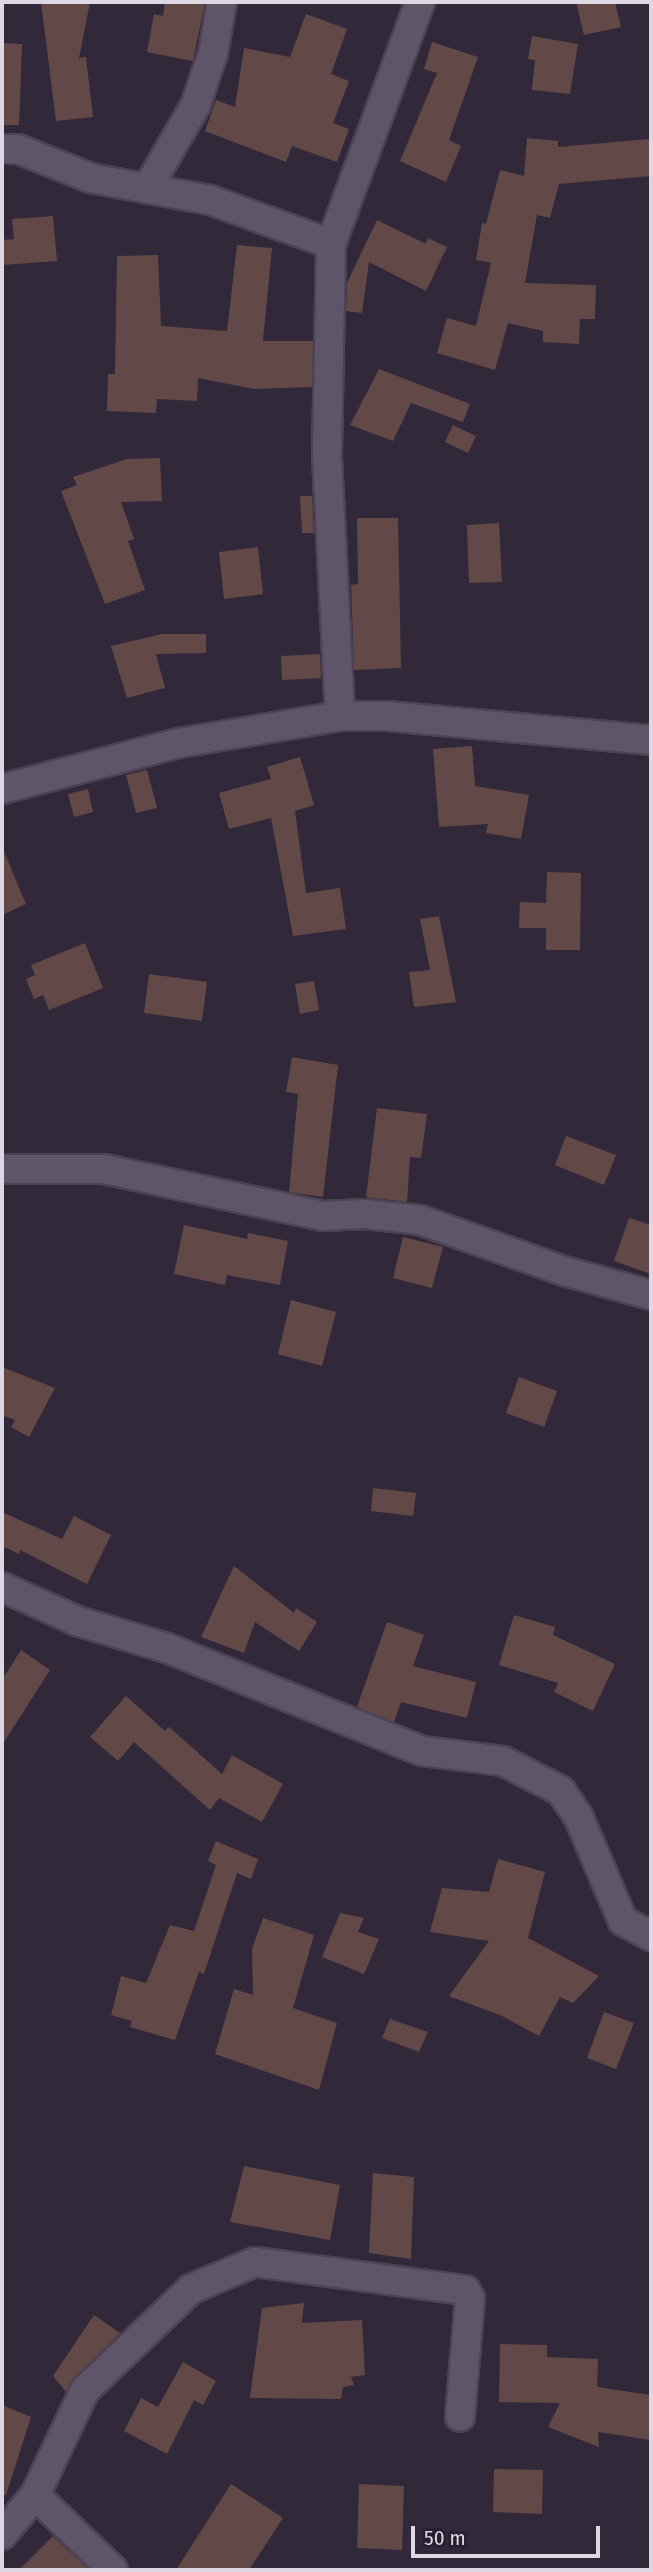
<!DOCTYPE html>
<style>
body{margin:0}
#map{position:relative;width:653px;height:2572px;overflow:hidden;background:#31283a;font-family:"Fira Sans Condensed",sans-serif}
div>[style]{position:absolute}
[style*='--x']{left:calc(var(--x)*1px);top:calc(var(--y)*1px);width:calc(var(--w)*1px);rotate:calc(var(--a)*1deg)}
.building>*{inset:0;background:#624948}
.roads{filter:drop-shadow(2px 0 #4c4454) drop-shadow(-2px 0 #4c4454) drop-shadow(0 2px #4c4454) drop-shadow(0 -2px #4c4454)}
.minor>*{height:28px;margin:-14px;padding:0 14px;transform-origin:14px;border-radius:14px;background:#5f5569}
span{translate:-50% -50%;white-space:nowrap;text-align:center;line-height:1.15;-webkit-text-stroke:6px #271e30;paint-order:stroke}
.frame{position:absolute;inset:0;border:4px solid #ddd8e4;pointer-events:none}
.scale{position:absolute;left:411px;top:2526px;width:189px;height:32px;box-sizing:border-box;border:4px solid #ddd8e4;border-top:0;padding-left:9px;font-size:21px;line-height:24px;white-space:nowrap;color:#ddd8e4;-webkit-text-stroke:5px #271e30;paint-order:stroke}
</style>
<div id="map">
<div class="building">
<div style="clip-path:polygon(41px 2px,90px 2px,79px 58px,86px 57px,93px 117px,56px 121px)"></div>
<div style="clip-path:polygon(165px 2px,205px 2px,193px 61px,147px 52px,154px 14px,163px 16px)"></div>
<div style="clip-path:polygon(576px 2px,615px 2px,621px 27px,584px 35px)"></div>
<div style="clip-path:polygon(306px 14px,347px 29px,331px 74px,349px 81px,333px 123px,349px 129px,337px 162px,292px 146px,286px 162px,205px 131px,216px 100px,235px 107px,244px 48px,290px 57px)"></div>
<div style="clip-path:polygon(532px 36px,578px 44px,570px 94px,532px 90px,535px 60px,528px 59px)"></div>
<div style="clip-path:polygon(432px 42px,478px 57px,449px 140px,461px 146px,446px 182px,400px 161px,437px 73px,424px 69px)"></div>
<div style="clip-path:polygon(2px 43px,22px 44px,19px 125px,2px 125px)"></div>
<div style="clip-path:polygon(527px 138px,558px 141px,558px 147px,649px 139px,651px 176px,559px 184px,550px 218px,537px 215px,525px 283px,596px 285px,595px 319px,580px 319px,579px 344px,543px 342px,543px 331px,508px 323px,495px 370px,437px 353px,447px 318px,476px 326px,491px 263px,476px 260px,482px 223px,486px 224px,500px 170px,524px 176px)"></div>
<div style="clip-path:polygon(53px 216px,57px 261px,2px 265px,2px 240px,14px 239px,12px 219px)"></div>
<div style="clip-path:polygon(377px 220px,426px 244px,428px 238px,447px 247px,426px 291px,369px 262px,362px 313px,346px 311px,347px 283px)"></div>
<div style="clip-path:polygon(237px 245px,272px 248px,263px 341px,313px 341px,312px 387px,254px 389px,198px 378px,197px 401px,157px 399px,156px 413px,107px 411px,108px 374px,115px 374px,117px 256px,158px 255px,161px 326px,227px 331px)"></div>
<div style="clip-path:polygon(379px 369px,470px 404px,463px 422px,411px 403px,393px 441px,350px 425px)"></div>
<div style="clip-path:polygon(453px 425px,476px 436px,468px 453px,445px 442px)"></div>
<div style="clip-path:polygon(160px 458px,162px 501px,121px 502px,134px 539px,128px 541px,145px 590px,105px 604px,61px 491px,77px 485px,73px 477px,127px 459px)"></div>
<div style="clip-path:polygon(300px 496px,312px 496px,314px 533px,302px 533px)"></div>
<div style="clip-path:polygon(357px 518px,398px 518px,401px 668px,354px 670px,351px 585px,358px 584px)"></div>
<div style="clip-path:polygon(499px 523px,502px 582px,469px 583px,467px 525px)"></div>
<div style="clip-path:polygon(258px 547px,263px 594px,224px 599px,219px 552px)"></div>
<div style="clip-path:polygon(162px 634px,206px 634px,206px 653px,156px 654px,165px 688px,127px 698px,111px 646px)"></div>
<div style="clip-path:polygon(320px 654px,321px 678px,282px 680px,281px 656px)"></div>
<div style="clip-path:polygon(472px 746px,475px 786px,529px 795px,521px 839px,486px 833px,488px 824px,439px 827px,433px 749px)"></div>
<div style="clip-path:polygon(300px 757px,314px 805px,295px 811px,306px 893px,340px 888px,346px 929px,293px 936px,271px 818px,229px 829px,219px 793px,271px 779px,267px 767px)"></div>
<div style="clip-path:polygon(147px 770px,157px 808px,136px 813px,126px 775px)"></div>
<div style="clip-path:polygon(88px 789px,93px 812px,74px 817px,68px 794px)"></div>
<div style="clip-path:polygon(2px 847px,26px 904px,2px 915px)"></div>
<div style="clip-path:polygon(547px 872px,581px 873px,580px 950px,546px 950px,546px 928px,519px 928px,520px 902px,546px 903px)"></div>
<div style="clip-path:polygon(439px 916px,456px 1002px,414px 1007px,409px 972px,430px 970px,420px 919px)"></div>
<div style="clip-path:polygon(85px 943px,103px 988px,49px 1010px,43px 995px,34px 999px,26px 979px,35px 975px,31px 965px)"></div>
<div style="clip-path:polygon(149px 974px,207px 982px,202px 1021px,144px 1013px)"></div>
<div style="clip-path:polygon(314px 981px,319px 1010px,300px 1014px,295px 984px)"></div>
<div style="clip-path:polygon(292px 1057px,338px 1065px,323px 1197px,289px 1192px,298px 1094px,286px 1092px)"></div>
<div style="clip-path:polygon(377px 1108px,427px 1114px,421px 1158px,410px 1157px,407px 1202px,366px 1197px)"></div>
<div style="clip-path:polygon(566px 1136px,616px 1155px,604px 1185px,555px 1165px)"></div>
<div style="clip-path:polygon(629px 1218px,651px 1225px,651px 1274px,614px 1261px)"></div>
<div style="clip-path:polygon(184px 1225px,247px 1239px,248px 1233px,288px 1241px,280px 1285px,227px 1275px,225px 1285px,174px 1274px)"></div>
<div style="clip-path:polygon(403px 1237px,443px 1247px,432px 1288px,393px 1278px)"></div>
<div style="clip-path:polygon(291px 1300px,336px 1312px,322px 1366px,278px 1354px)"></div>
<div style="clip-path:polygon(2px 1367px,55px 1388px,29px 1437px,11px 1427px,15px 1420px,2px 1415px)"></div>
<div style="clip-path:polygon(519px 1377px,557px 1391px,544px 1427px,506px 1413px)"></div>
<div style="clip-path:polygon(373px 1488px,416px 1493px,413px 1516px,371px 1511px)"></div>
<div style="clip-path:polygon(2px 1512px,62px 1539px,74px 1516px,111px 1535px,87px 1584px,20px 1550px,19px 1554px,2px 1546px)"></div>
<div style="clip-path:polygon(234px 1566px,294px 1613px,296px 1608px,317px 1622px,299px 1651px,255px 1622px,244px 1653px,201px 1637px)"></div>
<div style="clip-path:polygon(514px 1615px,555px 1627px,553px 1635px,615px 1664px,593px 1711px,554px 1692px,558px 1683px,499px 1665px)"></div>
<div style="clip-path:polygon(387px 1622px,424px 1635px,413px 1666px,476px 1682px,467px 1718px,401px 1702px,394px 1722px,357px 1707px)"></div>
<div style="clip-path:polygon(21px 1650px,50px 1670px,2px 1745px,2px 1680px)"></div>
<div style="clip-path:polygon(126px 1696px,165px 1731px,169px 1727px,222px 1774px,232px 1755px,283px 1784px,262px 1822px,219px 1798px,210px 1810px,134px 1742px,118px 1761px,90px 1737px)"></div>
<div style="clip-path:polygon(216px 1841px,258px 1859px,251px 1879px,237px 1873px,204px 1974px,199px 1972px,175px 2040px,130px 2027px,132px 2021px,111px 2015px,121px 1976px,146px 1983px,170px 1925px,194px 1931px,216px 1865px,208px 1861px)"></div>
<div style="clip-path:polygon(498px 1859px,545px 1872px,528px 1938px,599px 1976px,573px 2003px,560px 1997px,539px 2036px,502px 2016px,449px 1996px,489px 1941px,430px 1932px,442px 1888px,489px 1892px)"></div>
<div style="clip-path:polygon(340px 1913px,364px 1918px,358px 1932px,379px 1939px,364px 1974px,322px 1957px)"></div>
<div style="clip-path:polygon(263px 1918px,314px 1935px,293px 2008px,337px 2023px,319px 2090px,215px 2054px,234px 1989px,253px 1995px,252px 1949px)"></div>
<div style="clip-path:polygon(604px 2012px,634px 2023px,616px 2069px,587px 2058px)"></div>
<div style="clip-path:polygon(390px 2019px,428px 2032px,419px 2052px,382px 2038px)"></div>
<div style="clip-path:polygon(244px 2166px,340px 2185px,330px 2240px,230px 2222px)"></div>
<div style="clip-path:polygon(373px 2173px,414px 2177px,411px 2259px,369px 2253px)"></div>
<div style="clip-path:polygon(304px 2303px,302px 2323px,362px 2320px,365px 2375px,351px 2377px,354px 2385px,343px 2387px,341px 2399px,250px 2398px,262px 2308px)"></div>
<div style="clip-path:polygon(94px 2315px,120px 2333px,74px 2378px,66px 2392px,53px 2376px)"></div>
<div style="clip-path:polygon(500px 2344px,547px 2345px,547px 2357px,598px 2359px,597px 2387px,651px 2395px,651px 2440px,598px 2432px,599px 2447px,548px 2427px,560px 2403px,499px 2402px)"></div>
<div style="clip-path:polygon(183px 2362px,216px 2381px,203px 2405px,194px 2400px,167px 2454px,124px 2431px,141px 2398px,158px 2407px)"></div>
<div style="clip-path:polygon(2px 2405px,31px 2417px,6px 2495px,2px 2495px)"></div>
<div style="clip-path:polygon(494px 2469px,543px 2470px,542px 2514px,493px 2512px)"></div>
<div style="clip-path:polygon(231px 2484px,283px 2518px,249px 2570px,176px 2570px)"></div>
<div style="clip-path:polygon(359px 2484px,404px 2486px,402px 2550px,357px 2548px)"></div>
<div style="clip-path:polygon(53px 2536px,89px 2570px,19px 2570px)"></div>
</div>
<div class="roads">
<div class="minor">
<div style="--x:2;--y:149;--w:16;--a:0"></div>
<div style="--x:18;--y:149;--w:78;--a:21.9"></div>
<div style="--x:90;--y:178;--w:122;--a:10.4"></div>
<div style="--x:210;--y:200;--w:129;--a:20"></div>
<div style="--x:331;--y:244;--w:258;--a:-69.8"></div>
<div style="--x:147;--y:189;--w:98;--a:-60"></div>
<div style="--x:196;--y:104;--w:54;--a:-71.6"></div>
<div style="--x:213;--y:53;--w:52;--a:-80"></div>
<div style="--x:331;--y:244;--w:213;--a:91.1"></div>
<div style="--x:327;--y:457;--w:259;--a:87.1"></div>
<div style="--x:2;--y:789;--w:183;--a:-14.6"></div>
<div style="--x:179;--y:743;--w:163;--a:-9.5"></div>
<div style="--x:340;--y:716;--w:47;--a:0"></div>
<div style="--x:387;--y:716;--w:265;--a:5.2"></div>
<div style="--x:2;--y:1169;--w:102;--a:0"></div>
<div style="--x:104;--y:1169;--w:224;--a:12.1"></div>
<div style="--x:323;--y:1216;--w:42;--a:-2.7"></div>
<div style="--x:365;--y:1214;--w:55;--a:6.2"></div>
<div style="--x:420;--y:1220;--w:153;--a:19.5"></div>
<div style="--x:564;--y:1271;--w:90;--a:15.4"></div>
<div style="--x:2;--y:1587;--w:82;--a:24.4"></div>
<div style="--x:77;--y:1621;--w:94;--a:16.7"></div>
<div style="--x:167;--y:1648;--w:275;--a:22"></div>
<div style="--x:422;--y:1751;--w:82;--a:7"></div>
<div style="--x:503;--y:1761;--w:65;--a:27.3"></div>
<div style="--x:561;--y:1791;--w:32;--a:56"></div>
<div style="--x:579;--y:1818;--w:112;--a:66.9"></div>
<div style="--x:623;--y:1921;--w:32;--a:28"></div>
<div style="--x:35;--y:2495;--w:108;--a:43.9"></div>
<div style="--x:2;--y:2535;--w:52;--a:-50.5"></div>
<div style="--x:35;--y:2495;--w:116;--a:-64.5"></div>
<div style="--x:85;--y:2390;--w:146;--a:-43.6"></div>
<div style="--x:191;--y:2289;--w:69;--a:-22.9"></div>
<div style="--x:255;--y:2262;--w:212;--a:7.6"></div>
<div style="--x:465;--y:2290;--w:9;--a:58"></div>
<div style="--x:470;--y:2298;--w:119;--a:94.8"></div>
</div>
</div>
<div class="frame"></div>
<div class="scale">50 m</div>
</div>
